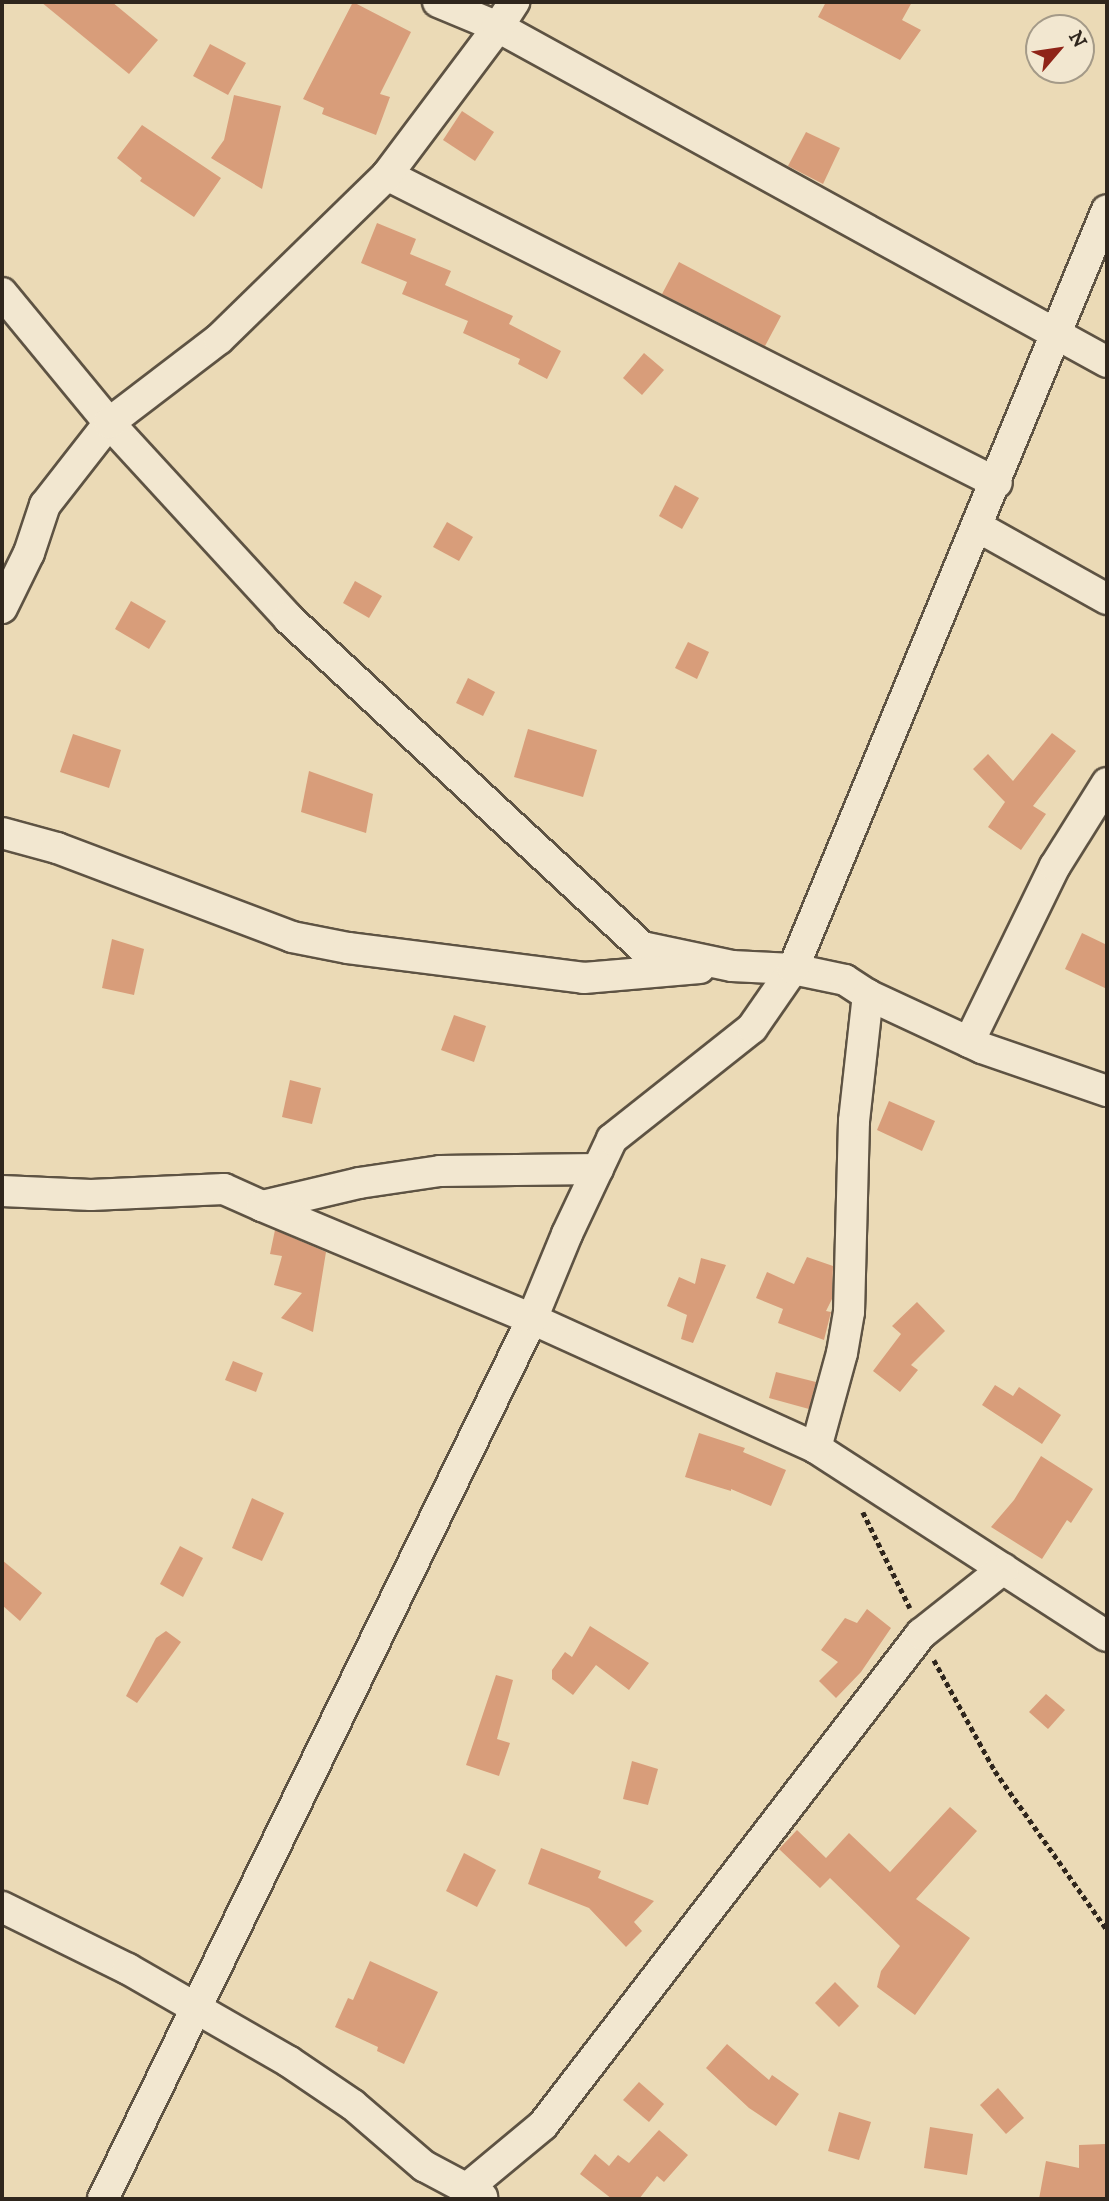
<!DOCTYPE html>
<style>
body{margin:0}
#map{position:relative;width:1109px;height:2201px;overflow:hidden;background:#ebdab6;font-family:"IM FELL DW Pica",serif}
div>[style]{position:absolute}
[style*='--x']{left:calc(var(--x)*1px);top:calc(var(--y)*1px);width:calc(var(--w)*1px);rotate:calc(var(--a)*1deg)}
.building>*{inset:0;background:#d89d7a}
.path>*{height:4.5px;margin-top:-2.25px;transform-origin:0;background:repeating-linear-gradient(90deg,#2f261d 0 5px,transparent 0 8.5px)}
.roads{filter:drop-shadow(2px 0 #5e5343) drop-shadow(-2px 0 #5e5343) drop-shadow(0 2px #5e5343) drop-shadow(0 -2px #5e5343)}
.minor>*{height:30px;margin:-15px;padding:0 15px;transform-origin:15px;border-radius:15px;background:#f2e7d0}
span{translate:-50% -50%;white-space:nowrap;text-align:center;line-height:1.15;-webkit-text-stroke:6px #f2e7d0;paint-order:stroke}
.frame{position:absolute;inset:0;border:4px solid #2f261d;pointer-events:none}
.north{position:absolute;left:1025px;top:14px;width:70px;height:70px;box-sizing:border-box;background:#f2e7d0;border:2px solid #a49a88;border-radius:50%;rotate:61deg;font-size:19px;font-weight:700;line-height:28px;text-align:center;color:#2f261d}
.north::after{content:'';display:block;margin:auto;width:24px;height:32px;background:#8f2418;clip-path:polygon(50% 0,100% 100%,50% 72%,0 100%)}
</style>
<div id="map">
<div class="building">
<div style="clip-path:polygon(41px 2px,112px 2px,158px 40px,129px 74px)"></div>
<div style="clip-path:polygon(353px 2px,411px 32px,380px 94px,390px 97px,376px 135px,322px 114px,324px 108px,303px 99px)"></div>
<div style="clip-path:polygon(826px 2px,912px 2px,902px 20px,921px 30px,900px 60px,818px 17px)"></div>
<div style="clip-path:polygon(210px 44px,246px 63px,228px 95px,193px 76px)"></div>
<div style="clip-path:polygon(234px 95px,281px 106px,262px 189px,211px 158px,224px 140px)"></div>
<div style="clip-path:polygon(462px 111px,494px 132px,475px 161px,443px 140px)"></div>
<div style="clip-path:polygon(142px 125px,221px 178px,194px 217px,140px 181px,142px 178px,117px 158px)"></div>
<div style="clip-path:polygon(806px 132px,840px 148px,823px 184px,788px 166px)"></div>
<div style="clip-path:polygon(377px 223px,416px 239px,410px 254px,451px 271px,445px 285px,513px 316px,509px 324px,561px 351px,547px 379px,518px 364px,520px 359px,463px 333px,468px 321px,402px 294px,407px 282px,361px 263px)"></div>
<div style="clip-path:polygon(679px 262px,781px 316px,765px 346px,662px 294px)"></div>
<div style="clip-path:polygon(644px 353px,664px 370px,642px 395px,623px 378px)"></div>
<div style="clip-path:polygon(675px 485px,699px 498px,682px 529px,659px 516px)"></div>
<div style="clip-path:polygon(447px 522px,473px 537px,459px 561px,433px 547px)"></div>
<div style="clip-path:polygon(355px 581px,382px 596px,369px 618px,343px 603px)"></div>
<div style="clip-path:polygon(131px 601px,166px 621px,149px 649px,115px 629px)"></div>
<div style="clip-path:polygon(688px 642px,709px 652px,697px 679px,675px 668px)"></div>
<div style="clip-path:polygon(468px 678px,495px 692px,483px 716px,456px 703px)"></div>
<div style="clip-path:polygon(528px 729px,597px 750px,583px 797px,514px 777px)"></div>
<div style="clip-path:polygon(1052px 733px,1076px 751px,1033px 806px,1046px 814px,1021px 850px,988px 827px,1005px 802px,973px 769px,988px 754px,1013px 781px)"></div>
<div style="clip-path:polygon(73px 734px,121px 750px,109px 788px,60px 772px)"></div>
<div style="clip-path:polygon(309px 771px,373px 794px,366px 833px,301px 812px)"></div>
<div style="clip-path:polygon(1082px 933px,1107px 945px,1107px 989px,1065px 969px)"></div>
<div style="clip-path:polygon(112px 939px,144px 949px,134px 995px,102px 988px)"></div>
<div style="clip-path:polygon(454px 1015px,486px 1026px,474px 1062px,441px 1050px)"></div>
<div style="clip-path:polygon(290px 1080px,321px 1088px,312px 1124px,282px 1117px)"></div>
<div style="clip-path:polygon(889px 1101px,935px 1121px,922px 1151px,877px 1130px)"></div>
<div style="clip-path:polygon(275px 1230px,326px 1252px,313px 1332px,281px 1318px,302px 1293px,274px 1285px,282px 1256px,270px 1254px)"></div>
<div style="clip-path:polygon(807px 1257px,833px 1266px,832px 1299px,826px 1311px,831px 1312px,824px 1340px,778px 1323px,783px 1309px,756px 1298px,767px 1272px,794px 1284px)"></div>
<div style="clip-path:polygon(701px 1258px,726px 1265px,693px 1343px,681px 1339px,687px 1315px,667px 1306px,679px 1277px,695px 1284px)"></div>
<div style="clip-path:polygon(917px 1302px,945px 1331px,911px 1365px,918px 1370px,900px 1392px,873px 1371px,901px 1334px,892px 1326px)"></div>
<div style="clip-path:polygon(233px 1361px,263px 1373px,256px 1392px,225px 1380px)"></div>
<div style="clip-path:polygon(776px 1372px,816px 1382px,809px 1409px,769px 1398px)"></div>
<div style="clip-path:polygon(995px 1385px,1013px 1396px,1019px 1387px,1061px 1415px,1042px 1444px,982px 1405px)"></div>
<div style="clip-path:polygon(699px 1433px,745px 1448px,743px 1452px,786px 1470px,771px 1506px,731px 1489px,731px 1491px,685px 1477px)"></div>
<div style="clip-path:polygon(1041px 1456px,1093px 1489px,1071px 1523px,1067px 1520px,1042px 1559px,991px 1527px,1014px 1500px)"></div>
<div style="clip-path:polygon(252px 1498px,284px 1513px,262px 1561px,232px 1548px)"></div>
<div style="clip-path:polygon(180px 1546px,203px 1558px,183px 1597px,160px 1584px)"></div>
<div style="clip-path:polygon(2px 1560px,42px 1593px,20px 1621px,2px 1605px)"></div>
<div style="clip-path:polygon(867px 1609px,891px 1628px,861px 1672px,836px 1698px,819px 1681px,838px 1662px,821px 1650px,845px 1618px,857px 1623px)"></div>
<div style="clip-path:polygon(590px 1626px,649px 1663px,629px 1690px,596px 1665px,573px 1695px,552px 1679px,552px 1670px,565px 1652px,572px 1657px)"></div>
<div style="clip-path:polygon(166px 1631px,181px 1642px,137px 1703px,126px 1696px,156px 1638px)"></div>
<div style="clip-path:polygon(496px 1675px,513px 1680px,497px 1739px,510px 1743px,499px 1776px,466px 1765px)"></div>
<div style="clip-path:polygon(1046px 1694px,1065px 1710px,1048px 1729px,1029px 1712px)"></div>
<div style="clip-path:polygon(632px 1761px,658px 1769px,648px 1805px,623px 1799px)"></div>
<div style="clip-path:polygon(950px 1807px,977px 1831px,916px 1899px,970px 1938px,915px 2015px,877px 1987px,881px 1971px,900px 1946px,830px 1878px,820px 1888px,779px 1849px,797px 1830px,826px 1858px,849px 1833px,890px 1872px)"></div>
<div style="clip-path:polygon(541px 1848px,601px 1871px,598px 1878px,654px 1901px,634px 1922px,642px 1931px,626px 1947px,589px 1908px,528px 1884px)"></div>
<div style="clip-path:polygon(464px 1853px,496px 1870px,477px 1907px,446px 1891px)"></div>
<div style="clip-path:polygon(370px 1961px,438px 1992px,404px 2064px,377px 2051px,378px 2047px,335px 2027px,348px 1998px,353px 2000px)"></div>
<div style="clip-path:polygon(835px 1982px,859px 2006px,839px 2027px,815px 2003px)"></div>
<div style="clip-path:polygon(727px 2044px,769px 2080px,772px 2075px,799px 2094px,776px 2126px,749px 2108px,706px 2068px)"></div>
<div style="clip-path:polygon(639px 2082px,664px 2104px,649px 2122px,623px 2100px)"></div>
<div style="clip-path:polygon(998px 2088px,1024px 2118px,1006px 2134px,980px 2105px)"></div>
<div style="clip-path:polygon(839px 2112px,871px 2122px,859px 2160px,828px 2151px)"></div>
<div style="clip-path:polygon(930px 2127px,973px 2134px,967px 2175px,924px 2168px)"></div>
<div style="clip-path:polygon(659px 2130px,688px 2155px,664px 2182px,657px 2176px,639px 2199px,612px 2199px,580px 2174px,595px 2154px,609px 2166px,618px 2155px,629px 2163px)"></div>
<div style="clip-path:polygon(1105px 2144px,1107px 2199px,1039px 2199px,1046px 2161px,1079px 2168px,1079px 2145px)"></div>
</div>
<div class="path">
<div style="--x:863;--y:1512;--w:107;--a:63.9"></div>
<div style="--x:934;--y:1660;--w:127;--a:61.2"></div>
<div style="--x:995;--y:1771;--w:194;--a:54.8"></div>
</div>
<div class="roads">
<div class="minor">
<div style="--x:438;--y:2;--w:65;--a:22.6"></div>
<div style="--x:498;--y:27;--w:695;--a:28.81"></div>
<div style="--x:387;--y:175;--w:683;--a:26.79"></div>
<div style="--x:2;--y:293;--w:168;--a:50.5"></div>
<div style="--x:109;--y:423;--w:265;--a:47.4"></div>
<div style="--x:288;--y:618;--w:483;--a:42.9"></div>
<div style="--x:642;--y:947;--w:92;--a:11.9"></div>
<div style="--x:732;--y:966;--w:61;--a:2.8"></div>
<div style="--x:793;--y:969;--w:53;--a:11.9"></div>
<div style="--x:845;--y:980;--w:27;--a:33"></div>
<div style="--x:868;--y:995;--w:126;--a:24.9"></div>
<div style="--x:982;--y:1048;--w:132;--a:19"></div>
<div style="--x:978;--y:527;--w:148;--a:29.2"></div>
<div style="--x:2;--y:608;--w:61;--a:-63.9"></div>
<div style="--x:29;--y:553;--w:51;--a:-71.6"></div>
<div style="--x:45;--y:505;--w:104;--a:-52"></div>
<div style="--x:109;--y:423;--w:138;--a:-37.4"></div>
<div style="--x:219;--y:339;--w:235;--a:-44.3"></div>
<div style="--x:387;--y:175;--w:185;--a:-53.1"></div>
<div style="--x:498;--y:27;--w:30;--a:-57"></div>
<div style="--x:2;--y:833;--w:57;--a:15.3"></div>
<div style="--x:57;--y:848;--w:251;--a:20.7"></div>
<div style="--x:292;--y:937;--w:57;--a:11.1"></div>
<div style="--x:348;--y:948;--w:238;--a:7.2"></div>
<div style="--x:584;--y:978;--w:116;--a:-4.9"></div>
<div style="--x:969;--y:1042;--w:196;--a:-64"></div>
<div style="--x:1055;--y:866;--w:98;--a:-57.9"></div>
<div style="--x:2;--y:1191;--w:89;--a:2.6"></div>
<div style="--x:91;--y:1195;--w:133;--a:-2.6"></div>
<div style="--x:224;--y:1189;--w:42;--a:24.1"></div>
<div style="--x:262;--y:1206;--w:100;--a:-13.3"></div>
<div style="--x:359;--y:1183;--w:82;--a:-8.4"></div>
<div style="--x:440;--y:1171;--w:158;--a:-0.7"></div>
<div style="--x:262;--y:1206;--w:293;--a:22.7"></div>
<div style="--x:532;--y:1319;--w:312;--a:24.4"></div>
<div style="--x:816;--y:1448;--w:346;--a:32.9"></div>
<div style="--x:816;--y:1448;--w:98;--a:-74.7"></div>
<div style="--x:842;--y:1353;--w:42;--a:-80.3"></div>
<div style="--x:849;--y:1312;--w:191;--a:-88.5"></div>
<div style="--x:854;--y:1121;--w:127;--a:-83.7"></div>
<div style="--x:2;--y:1907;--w:140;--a:26.2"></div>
<div style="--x:128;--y:1969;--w:185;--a:29.9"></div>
<div style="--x:288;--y:2061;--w:78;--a:34.1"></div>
<div style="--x:353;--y:2105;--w:94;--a:40.7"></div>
<div style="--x:424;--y:2166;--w:66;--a:28.1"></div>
<div style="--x:466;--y:2189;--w:100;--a:-39.7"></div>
<div style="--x:543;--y:2125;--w:620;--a:-52.41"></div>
<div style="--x:921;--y:1634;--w:105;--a:-38.4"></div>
<div style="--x:103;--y:2199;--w:979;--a:-64.01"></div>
<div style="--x:532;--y:1319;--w:92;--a:-67.6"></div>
<div style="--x:567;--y:1234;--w:105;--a:-64.7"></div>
<div style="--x:612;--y:1139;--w:179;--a:-38.4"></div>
<div style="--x:752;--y:1028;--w:72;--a:-55.2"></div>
<div style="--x:793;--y:969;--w:821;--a:-67.53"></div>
</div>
</div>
<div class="frame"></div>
<div class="north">N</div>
</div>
